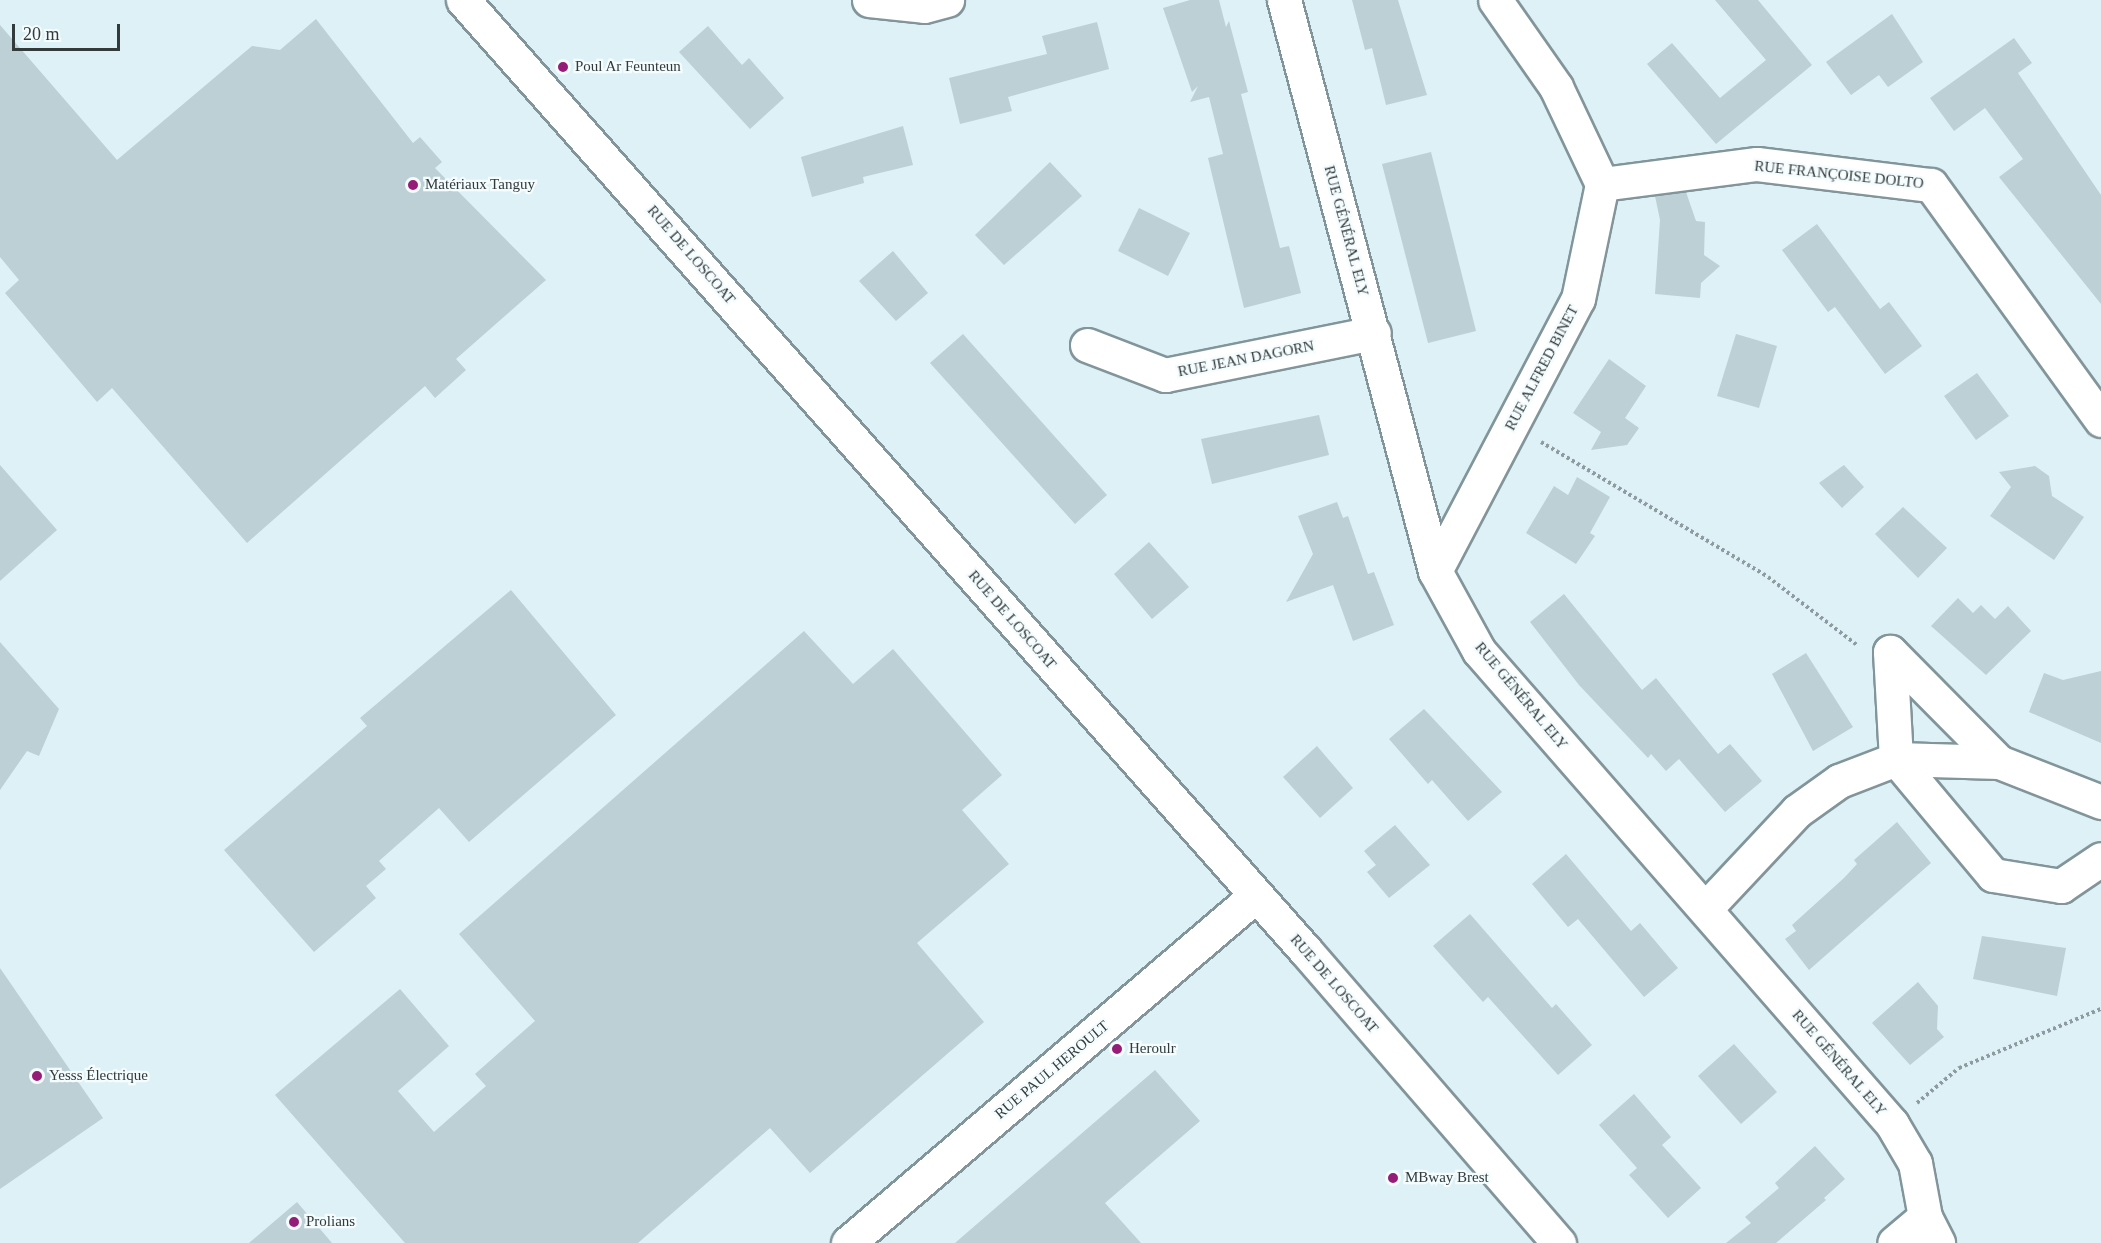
<!DOCTYPE html>
<meta charset="utf-8">
<style>
body{margin:0}
#map{position:relative;width:2101px;height:1243px;overflow:hidden;background:#ddf1f6;font-family:Georgia,serif}
div>[style]{position:absolute}
[style*='--x']{left:calc(var(--x)*1px);top:calc(var(--y)*1px);width:calc(var(--w)*1px);rotate:calc(var(--a)*1deg)}
.building>*{inset:0;background:#bcd0d6}
.path>*{height:4px;margin-top:-2px;transform-origin:0;background:repeating-linear-gradient(90deg,#8e9ca0 0 3px,transparent 0 6px)}
.roads{filter:drop-shadow(2px 0 #82959a) drop-shadow(-2px 0 #82959a) drop-shadow(0 2px #82959a) drop-shadow(0 -2px #82959a)}
.minor>*{height:33px;margin:-16.5px;padding:0 16.5px;transform-origin:16.5px;border-radius:16.5px;background:#fff}
.major>*{height:33px;margin:-16.5px;padding:0 16.5px;transform-origin:16.5px;border-radius:16.5px;background:#fff}
.dots>*{width:16px;height:16px;translate:-50% -50%;box-sizing:border-box;border:3px solid #f4fcfe;border-radius:50%}
span{translate:-50% -50%;white-space:nowrap;text-align:center;line-height:1.15;-webkit-text-stroke:4.5px #f4fcfe;paint-order:stroke}
.poi-label{font-size:15px;color:#323a3c}
.left{translate:0 -50%;text-align:left}
.street-label{font-size:15px;color:#323a3c}
.scale{position:absolute;left:12px;top:24px;width:108px;height:27px;box-sizing:border-box;border:3px solid #323a3c;border-top:0;padding-left:8px;font-size:18px;line-height:21px;white-space:nowrap;color:#323a3c;-webkit-text-stroke:4px #f4fcfe;paint-order:stroke}
</style>
<div id="map">
<div class="building">
<div style="clip-path:polygon(1190px 0,1219px 0,1226px 27px,1229px 21px,1248px 92px,1241px 94px,1280px 248px,1289px 246px,1301px 293px,1244px 308px,1208px 158px,1223px 154px,1209px 97px,1190px 102px,1198px 86px,1192px 92px,1163px 8px)"></div>
<div style="clip-path:polygon(1352px 0,1398px 0,1427px 95px,1386px 105px,1372px 48px,1365px 50px)"></div>
<div style="clip-path:polygon(1715px 0,1758px 0,1812px 65px,1716px 144px,1647px 64px,1672px 43px,1720px 98px,1766px 60px)"></div>
<div style="clip-path:polygon(1892px 14px,1923px 62px,1888px 87px,1879px 75px,1851px 95px,1826px 62px)"></div>
<div style="clip-path:polygon(316px 19px,413px 143px,420px 137px,442px 162px,435px 168px,546px 280px,456px 359px,466px 370px,435px 398px,425px 386px,247px 543px,112px 388px,97px 402px,5px 293px,19px 280px,0 257px,0 25px,117px 160px,252px 46px,280px 50px)"></div>
<div style="clip-path:polygon(1097px 22px,1109px 69px,1008px 97px,1012px 111px,960px 124px,949px 78px,1047px 54px,1042px 36px)"></div>
<div style="clip-path:polygon(708px 26px,742px 65px,749px 58px,784px 98px,750px 129px,679px 52px)"></div>
<div style="clip-path:polygon(2014px 38px,2032px 63px,2018px 73px,2101px 195px,2101px 304px,1999px 177px,2023px 159px,1985px 108px,1954px 131px,1930px 98px)"></div>
<div style="clip-path:polygon(903px 126px,913px 165px,863px 177px,864px 183px,812px 197px,801px 157px)"></div>
<div style="clip-path:polygon(1431px 152px,1476px 331px,1428px 343px,1382px 164px)"></div>
<div style="clip-path:polygon(1050px 162px,1082px 196px,1004px 265px,975px 235px)"></div>
<div style="clip-path:polygon(1686px 192px,1696px 221px,1705px 222px,1704px 255px,1720px 266px,1701px 283px,1700px 298px,1655px 294px,1660px 220px,1655px 196px)"></div>
<div style="clip-path:polygon(1139px 208px,1190px 233px,1168px 276px,1118px 251px)"></div>
<div style="clip-path:polygon(1817px 224px,1880px 309px,1889px 302px,1922px 346px,1885px 374px,1835px 307px,1828px 312px,1782px 250px)"></div>
<div style="clip-path:polygon(893px 251px,928px 293px,896px 321px,859px 281px)"></div>
<div style="clip-path:polygon(963px 334px,1107px 495px,1075px 524px,930px 363px)"></div>
<div style="clip-path:polygon(1736px 334px,1777px 346px,1759px 408px,1717px 396px)"></div>
<div style="clip-path:polygon(1609px 359px,1646px 386px,1625px 418px,1639px 428px,1627px 445px,1591px 450px,1601px 432px,1573px 413px)"></div>
<div style="clip-path:polygon(1977px 373px,2009px 416px,1976px 440px,1944px 396px)"></div>
<div style="clip-path:polygon(1319px 415px,1329px 455px,1212px 484px,1201px 439px)"></div>
<div style="clip-path:polygon(0 465px,57px 530px,0 581px)"></div>
<div style="clip-path:polygon(1844px 465px,1864px 487px,1842px 508px,1819px 483px)"></div>
<div style="clip-path:polygon(2035px 466px,2049px 476px,2052px 496px,2084px 517px,2054px 560px,1990px 516px,2011px 487px,1999px 472px)"></div>
<div style="clip-path:polygon(1577px 477px,1610px 497px,1590px 533px,1595px 536px,1576px 564px,1526px 533px,1554px 486px,1568px 495px)"></div>
<div style="clip-path:polygon(1337px 502px,1343px 518px,1348px 516px,1368px 574px,1374px 572px,1394px 625px,1353px 641px,1333px 585px,1286px 602px,1313px 554px,1298px 516px)"></div>
<div style="clip-path:polygon(1903px 507px,1947px 548px,1918px 578px,1875px 534px)"></div>
<div style="clip-path:polygon(1149px 542px,1189px 587px,1152px 619px,1114px 574px)"></div>
<div style="clip-path:polygon(511px 590px,616px 715px,469px 842px,439px 808px,379px 861px,386px 869px,366px 886px,376px 898px,314px 952px,224px 850px,367px 726px,360px 718px)"></div>
<div style="clip-path:polygon(1564px 594px,1642px 690px,1656px 678px,1718px 754px,1730px 744px,1762px 781px,1725px 812px,1679px 759px,1666px 771px,1651px 754px,1648px 758px,1579px 685px,1530px 622px)"></div>
<div style="clip-path:polygon(1958px 598px,1973px 613px,1981px 605px,1995px 619px,2008px 606px,2031px 631px,1986px 675px,1931px 626px)"></div>
<div style="clip-path:polygon(804px 631px,853px 684px,893px 649px,1002px 775px,962px 810px,1009px 864px,917px 943px,984px 1022px,810px 1173px,770px 1128px,638px 1243px,405px 1243px,275px 1095px,400px 989px,449px 1046px,398px 1091px,434px 1132px,486px 1086px,475px 1074px,535px 1021px,459px 934px)"></div>
<div style="clip-path:polygon(0 642px,59px 709px,39px 756px,27px 751px,0 790px)"></div>
<div style="clip-path:polygon(1806px 653px,1853px 727px,1813px 751px,1772px 674px)"></div>
<div style="clip-path:polygon(2101px 671px,2101px 743px,2029px 712px,2044px 673px,2063px 680px)"></div>
<div style="clip-path:polygon(1424px 709px,1502px 792px,1468px 821px,1432px 780px,1428px 784px,1389px 739px)"></div>
<div style="clip-path:polygon(1317px 746px,1353px 788px,1320px 818px,1283px 777px)"></div>
<div style="clip-path:polygon(1897px 822px,1931px 863px,1809px 970px,1785px 939px,1796px 931px,1792px 925px,1844px 878px,1857px 864px,1854px 860px)"></div>
<div style="clip-path:polygon(1395px 825px,1430px 865px,1389px 898px,1367px 872px,1376px 865px,1364px 851px)"></div>
<div style="clip-path:polygon(1566px 854px,1631px 931px,1640px 923px,1678px 968px,1644px 997px,1578px 919px,1568px 927px,1532px 884px)"></div>
<div style="clip-path:polygon(1470px 914px,1552px 1008px,1556px 1004px,1592px 1045px,1558px 1075px,1488px 997px,1483px 1002px,1433px 946px)"></div>
<div style="clip-path:polygon(1982px 936px,2066px 948px,2057px 996px,1973px 979px)"></div>
<div style="clip-path:polygon(0 968px,103px 1118px,0 1189px)"></div>
<div style="clip-path:polygon(1918px 982px,1938px 1006px,1937px 1029px,1944px 1037px,1910px 1065px,1872px 1023px)"></div>
<div style="clip-path:polygon(1734px 1044px,1777px 1092px,1741px 1124px,1698px 1076px)"></div>
<div style="clip-path:polygon(1155px 1070px,1200px 1121px,1105px 1203px,1141px 1243px,955px 1243px)"></div>
<div style="clip-path:polygon(1634px 1094px,1671px 1137px,1662px 1145px,1701px 1188px,1668px 1218px,1629px 1175px,1637px 1168px,1599px 1125px)"></div>
<div style="clip-path:polygon(1815px 1146px,1845px 1179px,1824px 1198px,1826px 1200px,1776px 1243px,1726px 1243px,1751px 1223px,1745px 1217px,1779px 1188px,1775px 1183px)"></div>
<div style="clip-path:polygon(297px 1202px,332px 1243px,249px 1243px)"></div>
</div>
<div class="path">
<div style="--x:1541;--y:442;--w:264;--a:30.7"></div>
<div style="--x:1768;--y:577;--w:112;--a:37.4"></div>
<div style="--x:1917;--y:1103;--w:55;--a:-39.8"></div>
<div style="--x:1959;--y:1068;--w:154;--a:-22.6"></div>
</div>
<div class="roads">
<div class="minor">
<div style="--x:869;--y:0;--w:55;--a:6.2"></div>
<div style="--x:924;--y:6;--w:24;--a:-15"></div>
<div style="--x:1284;--y:0;--w:591;--a:75.19"></div>
<div style="--x:1435;--y:571;--w:91;--a:61.2"></div>
<div style="--x:1479;--y:651;--w:628;--a:48.87"></div>
<div style="--x:1892;--y:1124;--w:45;--a:59.5"></div>
<div style="--x:1915;--y:1163;--w:55;--a:79.5"></div>
<div style="--x:1925;--y:1217;--w:40;--a:140"></div>
<div style="--x:1602;--y:184;--w:156;--a:-7.4"></div>
<div style="--x:1757;--y:164;--w:175;--a:6.9"></div>
<div style="--x:1931;--y:185;--w:290;--a:54.1"></div>
<div style="--x:1087;--y:345;--w:84;--a:21"></div>
<div style="--x:1165;--y:375;--w:213;--a:-11.4"></div>
<div style="--x:1435;--y:571;--w:307;--a:-62.3"></div>
<div style="--x:1578;--y:299;--w:117;--a:-78.2"></div>
<div style="--x:1602;--y:184;--w:107;--a:-115.4"></div>
<div style="--x:1556;--y:87;--w:106;--a:-125"></div>
<div style="--x:1999;--y:762;--w:155;--a:-134.7"></div>
<div style="--x:1890;--y:652;--w:107;--a:86.8"></div>
<div style="--x:1896;--y:759;--w:151;--a:50.1"></div>
<div style="--x:1993;--y:875;--w:69;--a:9.2"></div>
<div style="--x:2061;--y:886;--w:48;--a:-34"></div>
<div style="--x:1706;--y:908;--w:133;--a:-46.8"></div>
<div style="--x:1797;--y:811;--w:52;--a:-35.5"></div>
<div style="--x:1839;--y:781;--w:61;--a:-21.1"></div>
<div style="--x:1896;--y:759;--w:103;--a:1.7"></div>
<div style="--x:1999;--y:762;--w:110;--a:21.4"></div>
<div style="--x:1925;--y:1217;--w:29;--a:63"></div>
<div style="--x:848;--y:1243;--w:535;--a:-40.45"></div>
</div>
<div class="major">
<div style="--x:463;--y:0;--w:1269;--a:48.45"></div>
<div style="--x:1305;--y:950;--w:388;--a:49.1"></div>
</div>
</div>
<div class="dots">
<div style="left:563px;top:67px;background:#951c77"></div>
<div style="left:413px;top:185px;background:#951c77"></div>
<div style="left:1117px;top:1049px;background:#951c77"></div>
<div style="left:37px;top:1076px;background:#951c77"></div>
<div style="left:1393px;top:1178px;background:#951c77"></div>
<div style="left:294px;top:1222px;background:#951c77"></div>
</div>
<div class="poi-label">
<span class="left" style="left:575px;top:67px">Poul Ar Feunteun</span>
<span class="left" style="left:425px;top:185px">Matériaux Tanguy</span>
<span class="left" style="left:1129px;top:1049px">Heroulr</span>
<span class="left" style="left:49px;top:1076px">Yesss Électrique</span>
<span class="left" style="left:1405px;top:1178px">MBway Brest</span>
<span class="left" style="left:306px;top:1222px">Prolians</span>
</div>
<div class="street-label">
<span style="left:1839px;top:175px;rotate:6deg">RUE FRANÇOISE DOLTO</span>
<span style="left:1346px;top:231px;rotate:75deg">RUE GÉNÉRAL ELY</span>
<span style="left:691px;top:255px;rotate:49deg">RUE DE LOSCOAT</span>
<span style="left:1246px;top:359px;rotate:-11deg">RUE JEAN DAGORN</span>
<span style="left:1542px;top:368px;rotate:-62deg">RUE ALFRED BINET</span>
<span style="left:1012px;top:620px;rotate:49deg">RUE DE LOSCOAT</span>
<span style="left:1521px;top:696px;rotate:50deg">RUE GÉNÉRAL ELY</span>
<span style="left:1334px;top:984px;rotate:49deg">RUE DE LOSCOAT</span>
<span style="left:1839px;top:1063px;rotate:49deg">RUE GÉNÉRAL ELY</span>
<span style="left:1052px;top:1070px;rotate:-40deg">RUE PAUL HEROULT</span>
</div>
<div class="scale">20 m</div>
</div>
